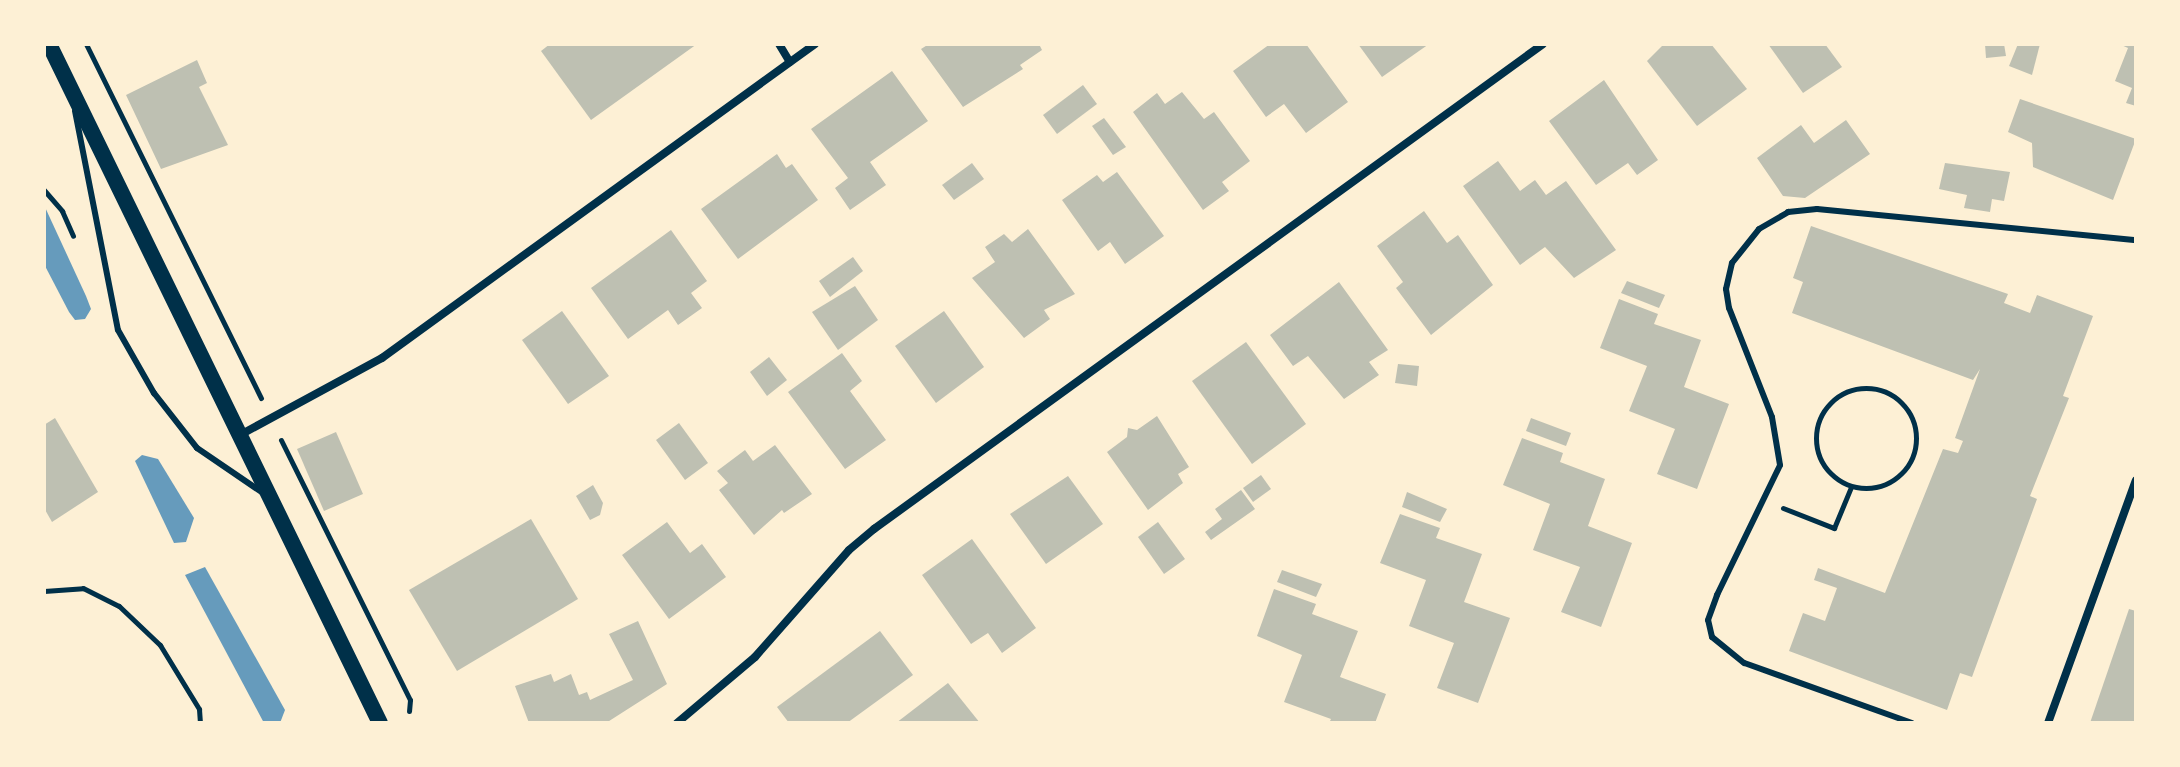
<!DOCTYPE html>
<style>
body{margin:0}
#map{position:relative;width:2180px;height:767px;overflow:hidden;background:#fdf0d5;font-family:"Noto Serif",serif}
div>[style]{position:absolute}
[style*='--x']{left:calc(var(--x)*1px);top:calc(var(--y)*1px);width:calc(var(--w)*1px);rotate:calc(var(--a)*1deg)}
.water>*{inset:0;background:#669bbc}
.building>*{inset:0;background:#bec0b2}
.path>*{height:5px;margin:-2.5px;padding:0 2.5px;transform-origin:2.5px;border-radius:2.5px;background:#003049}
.path>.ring{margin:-2.5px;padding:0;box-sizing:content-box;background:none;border:5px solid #003049;border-radius:50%}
.service>*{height:6px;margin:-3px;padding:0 3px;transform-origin:3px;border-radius:3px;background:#003049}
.minor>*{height:8px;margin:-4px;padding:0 4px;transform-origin:4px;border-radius:4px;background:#003049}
.secondary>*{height:16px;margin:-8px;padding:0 8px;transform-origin:8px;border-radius:8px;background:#003049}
span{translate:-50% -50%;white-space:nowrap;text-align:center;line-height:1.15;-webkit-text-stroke:6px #fdf0d5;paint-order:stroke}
.frame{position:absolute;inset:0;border:46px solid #fdf0d5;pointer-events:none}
</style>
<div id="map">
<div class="water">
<div style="clip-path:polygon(44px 205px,86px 296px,91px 309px,85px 319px,75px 320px,69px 312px,44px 264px)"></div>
<div style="clip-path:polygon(142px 455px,158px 459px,194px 518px,186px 542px,174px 543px,135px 461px)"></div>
<div style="clip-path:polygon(205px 567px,285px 710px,280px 723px,264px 723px,185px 575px)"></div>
</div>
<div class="building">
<div style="clip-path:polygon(550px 44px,697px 44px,591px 120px,541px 51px)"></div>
<div style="clip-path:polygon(929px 44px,1039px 44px,1042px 50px,1020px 65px,1023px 69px,963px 107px,921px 49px)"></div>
<div style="clip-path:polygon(1270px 44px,1306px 44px,1348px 102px,1306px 133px,1284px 104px,1266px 117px,1233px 71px)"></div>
<div style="clip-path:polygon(1358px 44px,1429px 44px,1382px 77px)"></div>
<div style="clip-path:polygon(1664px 44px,1711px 44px,1747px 89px,1697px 126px,1647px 61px)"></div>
<div style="clip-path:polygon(1768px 44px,1825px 44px,1842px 67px,1803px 93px)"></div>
<div style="clip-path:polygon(1985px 44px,2004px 44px,2006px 56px,1986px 58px)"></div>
<div style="clip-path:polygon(2018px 44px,2040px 44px,2032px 75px,2009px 66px)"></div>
<div style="clip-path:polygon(2119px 44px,2136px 44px,2136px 106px,2126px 103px,2132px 88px,2115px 81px,2128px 48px)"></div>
<div style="clip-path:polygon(197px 60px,207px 83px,199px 87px,228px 145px,161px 169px,126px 95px)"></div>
<div style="clip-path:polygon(892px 71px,928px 121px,870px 162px,886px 185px,850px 210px,835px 188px,848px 178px,811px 129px)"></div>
<div style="clip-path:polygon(1604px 80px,1658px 160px,1637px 175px,1628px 163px,1596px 185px,1549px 121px)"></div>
<div style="clip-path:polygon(1083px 85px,1097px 104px,1057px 134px,1043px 115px)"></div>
<div style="clip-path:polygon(1182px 92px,1204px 119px,1214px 112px,1250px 161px,1222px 182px,1229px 191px,1203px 210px,1133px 112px,1157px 93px,1165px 104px)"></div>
<div style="clip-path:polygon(2020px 99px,2136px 139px,2113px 200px,2033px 167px,2032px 143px,2008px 132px)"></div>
<div style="clip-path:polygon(1104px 118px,1126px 147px,1113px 155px,1092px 126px)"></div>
<div style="clip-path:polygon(1846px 120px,1870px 154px,1805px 198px,1783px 196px,1757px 158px,1801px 125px,1814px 143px)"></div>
<div style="clip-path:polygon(777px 154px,786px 168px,792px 164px,818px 200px,738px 259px,701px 209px)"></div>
<div style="clip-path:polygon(1498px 161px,1520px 191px,1535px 180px,1546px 195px,1566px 181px,1616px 250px,1574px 278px,1545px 247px,1520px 265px,1463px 186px)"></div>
<div style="clip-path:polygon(972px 163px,984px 179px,954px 200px,942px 185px)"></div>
<div style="clip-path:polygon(1945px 163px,2010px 172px,2004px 201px,1992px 199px,1990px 212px,1964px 208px,1967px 195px,1939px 189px)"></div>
<div style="clip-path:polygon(1117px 172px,1164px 236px,1125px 264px,1110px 242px,1098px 251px,1062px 200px,1097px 175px,1103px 182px)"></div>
<div style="clip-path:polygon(1424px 211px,1447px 243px,1458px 235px,1493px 285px,1431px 335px,1396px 288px,1403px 282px,1377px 246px)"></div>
<div style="clip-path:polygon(1811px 226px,2008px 294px,2004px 303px,2030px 313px,2037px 295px,2093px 316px,2063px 396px,2069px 398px,2030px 496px,2037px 499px,1972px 677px,1960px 673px,1947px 710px,1789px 651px,1803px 613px,1825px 621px,1837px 588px,1814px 580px,1818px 568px,1885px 593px,1943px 449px,1958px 453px,1963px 441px,1955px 438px,1980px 369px,1973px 380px,1792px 313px,1803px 282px,1793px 278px)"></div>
<div style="clip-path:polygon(1028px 229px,1075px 294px,1044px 310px,1050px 319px,1024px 338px,972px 278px,995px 262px,985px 247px,1004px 234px,1012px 242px)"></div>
<div style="clip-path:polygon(671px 230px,707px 281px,691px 293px,702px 308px,678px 325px,668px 310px,628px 339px,591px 288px)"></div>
<div style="clip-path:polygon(853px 257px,863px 271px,830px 297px,819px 281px)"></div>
<div style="clip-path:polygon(1627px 281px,1665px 295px,1659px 308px,1621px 293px)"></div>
<div style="clip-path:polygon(1339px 282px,1388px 350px,1369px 362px,1379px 375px,1344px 399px,1308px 356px,1293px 366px,1270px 335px)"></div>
<div style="clip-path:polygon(855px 286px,878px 320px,838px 350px,812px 312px)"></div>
<div style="clip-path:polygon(1619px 299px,1658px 314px,1654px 324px,1701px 340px,1684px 387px,1729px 404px,1697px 489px,1657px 474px,1675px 429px,1629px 411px,1647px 366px,1600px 348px)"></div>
<div style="clip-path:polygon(562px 311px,609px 376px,568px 404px,522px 340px)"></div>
<div style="clip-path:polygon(944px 311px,984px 367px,936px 403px,895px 346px)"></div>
<div style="clip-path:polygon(1246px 342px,1306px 424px,1252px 464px,1192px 381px)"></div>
<div style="clip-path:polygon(842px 353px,862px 381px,850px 391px,886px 440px,845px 469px,788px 392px)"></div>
<div style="clip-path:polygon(769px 357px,787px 380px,767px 396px,750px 372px)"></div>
<div style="clip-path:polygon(1398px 364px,1419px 366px,1417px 386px,1395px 383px)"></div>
<div style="clip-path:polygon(1157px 416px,1189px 467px,1178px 474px,1183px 483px,1148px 510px,1107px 452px,1127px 437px,1128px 428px,1137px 430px)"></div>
<div style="clip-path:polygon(55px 418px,98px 492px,52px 522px,44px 508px,44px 425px)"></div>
<div style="clip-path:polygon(1531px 418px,1571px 433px,1566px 446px,1526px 431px)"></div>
<div style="clip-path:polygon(679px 423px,708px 463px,685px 480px,656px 440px)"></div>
<div style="clip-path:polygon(336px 432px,363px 494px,324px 511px,297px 449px)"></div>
<div style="clip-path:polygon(1522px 438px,1563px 453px,1560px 462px,1605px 479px,1588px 526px,1632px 543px,1601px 627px,1561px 612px,1580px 567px,1533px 550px,1550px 504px,1503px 485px)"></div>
<div style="clip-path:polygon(775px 445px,812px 494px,784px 513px,782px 510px,754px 535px,719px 490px,728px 483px,717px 471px,745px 450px,753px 461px)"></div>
<div style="clip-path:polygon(1261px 475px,1271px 489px,1253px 502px,1243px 488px)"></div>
<div style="clip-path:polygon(1068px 476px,1103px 524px,1046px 564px,1010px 514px)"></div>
<div style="clip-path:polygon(593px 485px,603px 503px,600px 515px,590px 520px,576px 496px)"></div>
<div style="clip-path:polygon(1241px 490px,1255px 509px,1211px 540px,1205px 532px,1222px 519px,1215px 509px)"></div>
<div style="clip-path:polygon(1407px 492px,1447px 509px,1440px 522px,1402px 507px)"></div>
<div style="clip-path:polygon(1400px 514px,1440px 528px,1436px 538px,1482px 554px,1464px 602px,1510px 618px,1478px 703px,1437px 688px,1454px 643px,1409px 626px,1426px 580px,1380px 563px)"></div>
<div style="clip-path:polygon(531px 519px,578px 599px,457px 671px,409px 590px)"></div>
<div style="clip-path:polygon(667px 522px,690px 553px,702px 544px,726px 577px,669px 619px,622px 555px)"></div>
<div style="clip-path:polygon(1158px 522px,1185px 559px,1164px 574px,1138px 537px)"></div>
<div style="clip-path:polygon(972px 539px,1036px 628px,1002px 653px,988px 633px,971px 644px,922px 575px)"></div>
<div style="clip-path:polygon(1282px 570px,1322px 584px,1316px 597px,1277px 582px)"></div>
<div style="clip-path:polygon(1274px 589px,1316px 604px,1312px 614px,1358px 631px,1340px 677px,1386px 694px,1375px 723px,1329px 723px,1331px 719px,1284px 702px,1302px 655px,1257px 636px)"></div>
<div style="clip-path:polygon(2129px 609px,2136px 611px,2136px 723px,2090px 723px)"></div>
<div style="clip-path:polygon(638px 621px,667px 684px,606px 723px,529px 723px,515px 686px,551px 674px,554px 682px,571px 674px,579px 695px,587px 692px,590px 700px,633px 680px,609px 634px)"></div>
<div style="clip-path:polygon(880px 631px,913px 675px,847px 723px,789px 723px,777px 707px)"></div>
<div style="clip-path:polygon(948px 683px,980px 723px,896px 723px)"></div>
</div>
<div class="path">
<div style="--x:86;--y:44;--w:395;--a:63.7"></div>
<div style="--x:44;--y:190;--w:28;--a:49"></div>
<div style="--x:62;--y:211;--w:27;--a:66"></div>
<div class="ring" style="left:1816px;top:388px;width:95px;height:95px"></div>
<div style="--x:281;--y:440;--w:290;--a:63.6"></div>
<div style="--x:410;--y:700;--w:11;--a:95"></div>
<div style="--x:1783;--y:508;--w:55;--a:21.4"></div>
<div style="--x:1834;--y:528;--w:44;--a:-67.5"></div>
<div style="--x:44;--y:591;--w:39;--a:-4"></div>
<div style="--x:83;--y:588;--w:40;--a:26.6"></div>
<div style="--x:119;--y:606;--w:57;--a:43.6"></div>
<div style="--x:160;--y:645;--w:75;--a:58.6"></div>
<div style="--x:199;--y:709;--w:14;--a:86"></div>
</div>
<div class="service">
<div style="--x:75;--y:111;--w:223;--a:78.9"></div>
<div style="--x:118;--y:330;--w:73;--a:60.3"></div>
<div style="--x:154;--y:393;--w:70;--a:52"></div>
<div style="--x:197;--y:448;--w:80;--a:34.3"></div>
<div style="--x:1912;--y:723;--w:178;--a:-160.3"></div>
<div style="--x:1744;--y:663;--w:41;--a:-140.9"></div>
<div style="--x:1712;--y:637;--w:17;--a:-103"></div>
<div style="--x:1708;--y:620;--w:27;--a:-70"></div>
<div style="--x:1717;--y:595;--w:144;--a:-64.1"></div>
<div style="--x:1780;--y:465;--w:49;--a:-99.5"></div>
<div style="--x:1772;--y:417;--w:117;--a:-111.5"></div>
<div style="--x:1729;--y:308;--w:19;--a:-99"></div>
<div style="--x:1726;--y:289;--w:27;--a:-77"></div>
<div style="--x:1732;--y:263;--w:43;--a:-51.5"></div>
<div style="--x:1759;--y:229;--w:34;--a:-30"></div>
<div style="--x:1788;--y:212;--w:29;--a:-6"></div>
<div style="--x:1817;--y:209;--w:321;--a:5.6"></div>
</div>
<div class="minor">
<div style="--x:779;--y:44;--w:21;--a:59"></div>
<div style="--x:240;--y:435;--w:162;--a:-28.5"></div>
<div style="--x:382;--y:358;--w:535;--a:-35.95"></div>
<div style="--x:677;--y:723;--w:102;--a:-40.2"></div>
<div style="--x:755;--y:657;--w:142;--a:-48.7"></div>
<div style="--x:849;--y:550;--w:33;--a:-40"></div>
<div style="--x:874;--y:529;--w:826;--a:-35.94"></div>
<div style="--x:2048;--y:723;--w:258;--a:-70.1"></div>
</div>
<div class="secondary">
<div style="--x:49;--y:44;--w:755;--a:64.01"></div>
</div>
<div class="frame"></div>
</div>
